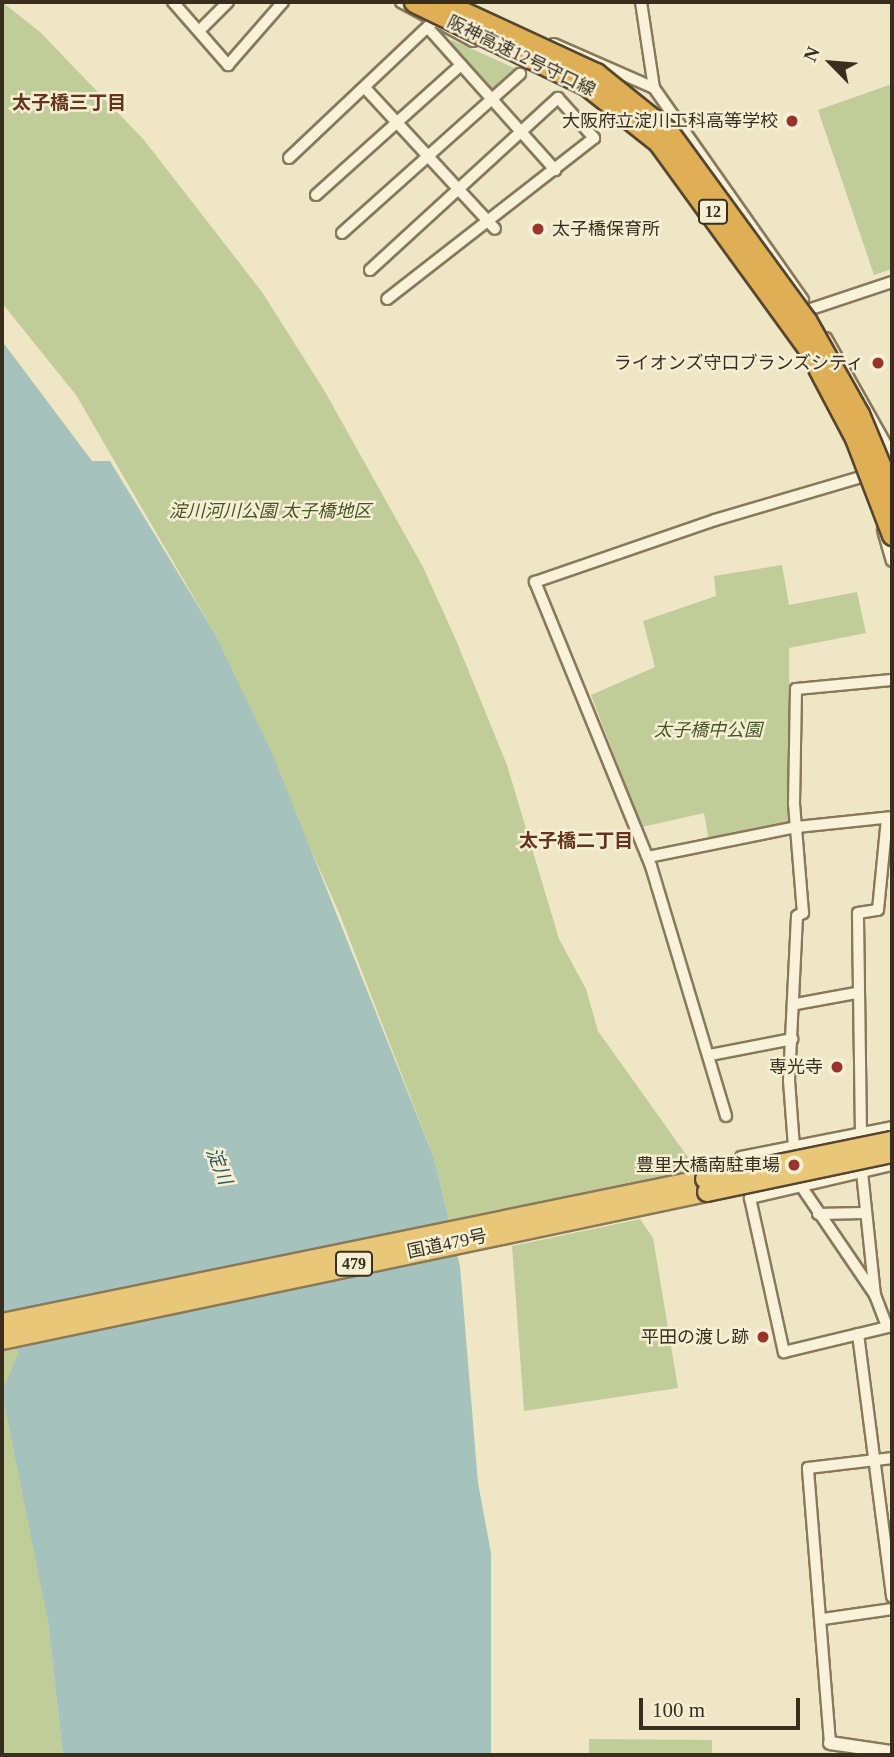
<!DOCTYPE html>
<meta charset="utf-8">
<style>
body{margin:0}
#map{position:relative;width:894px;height:1757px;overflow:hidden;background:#eee6c4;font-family:"Times New Roman","Noto Sans JP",serif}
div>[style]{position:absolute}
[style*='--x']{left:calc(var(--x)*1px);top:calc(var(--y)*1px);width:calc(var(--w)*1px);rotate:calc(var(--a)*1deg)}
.green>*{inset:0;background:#c1cd98}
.water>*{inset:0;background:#a6c2bc}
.roads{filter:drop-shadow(2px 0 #89785a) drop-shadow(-2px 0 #89785a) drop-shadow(0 2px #89785a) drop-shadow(0 -2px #89785a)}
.minor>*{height:10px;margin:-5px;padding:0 5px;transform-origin:5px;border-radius:5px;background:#f9f2d8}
.tertiary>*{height:12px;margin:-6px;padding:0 6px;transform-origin:6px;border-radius:6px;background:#f9f2d8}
.trunk>*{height:18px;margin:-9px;padding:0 9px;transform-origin:9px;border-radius:9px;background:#e8c778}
.bridges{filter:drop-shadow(2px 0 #57452f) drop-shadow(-2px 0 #57452f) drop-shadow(0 2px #57452f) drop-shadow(0 -2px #57452f)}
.trunk-bridge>*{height:18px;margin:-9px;padding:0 9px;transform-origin:9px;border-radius:9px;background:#e8c778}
.motorway-bridge>*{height:19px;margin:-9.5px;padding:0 9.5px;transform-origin:9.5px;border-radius:9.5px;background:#deaf55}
.dots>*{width:19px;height:19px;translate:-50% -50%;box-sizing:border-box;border:4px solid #f6efd4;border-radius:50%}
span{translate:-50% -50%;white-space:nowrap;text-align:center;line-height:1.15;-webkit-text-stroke:5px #f6efd4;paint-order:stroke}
.shield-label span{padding:2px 5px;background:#f6efd4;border:2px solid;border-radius:5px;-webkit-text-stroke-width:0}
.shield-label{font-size:16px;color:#392e1e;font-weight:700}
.street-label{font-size:18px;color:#392e1e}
.poi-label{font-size:18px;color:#392e1e}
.right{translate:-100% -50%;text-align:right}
.left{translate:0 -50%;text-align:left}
.park-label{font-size:18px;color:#455625;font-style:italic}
.neighbourhood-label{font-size:19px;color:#66341d;font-weight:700}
.water-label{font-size:19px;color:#2e5859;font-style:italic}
.frame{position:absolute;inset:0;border:4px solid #392e1e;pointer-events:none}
.north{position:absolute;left:796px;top:28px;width:70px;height:70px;-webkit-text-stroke:5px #f6efd4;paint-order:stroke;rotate:295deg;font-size:19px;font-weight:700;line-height:28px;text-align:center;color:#392e1e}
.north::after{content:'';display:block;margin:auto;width:24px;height:32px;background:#392e1e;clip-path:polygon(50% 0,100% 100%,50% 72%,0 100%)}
.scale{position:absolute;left:639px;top:1698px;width:161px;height:32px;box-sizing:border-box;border:4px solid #392e1e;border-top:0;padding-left:9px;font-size:21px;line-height:24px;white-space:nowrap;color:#392e1e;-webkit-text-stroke:5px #f6efd4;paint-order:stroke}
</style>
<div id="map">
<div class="green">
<div style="clip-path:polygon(2px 2px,40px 32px,144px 140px,262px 292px,324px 390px,423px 567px,456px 640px,507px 765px,559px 939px,586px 989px,598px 1031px,707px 1184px,453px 1237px,434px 1158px,340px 915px,214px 632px,76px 395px,2px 303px)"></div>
<div style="clip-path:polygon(452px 40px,517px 69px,495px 91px,486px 88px,448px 45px)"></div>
<div style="clip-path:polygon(892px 84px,892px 269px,874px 275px,818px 110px)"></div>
<div style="clip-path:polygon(782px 565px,789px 605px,857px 592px,866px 633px,789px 648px,790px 826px,709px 841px,704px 813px,642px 827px,591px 695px,655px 667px,643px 621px,716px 596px,714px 576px)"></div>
<div style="clip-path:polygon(640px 1219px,653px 1238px,678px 1388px,524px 1411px,512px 1246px)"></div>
<div style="clip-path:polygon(2px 1308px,18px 1354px,63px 1755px,2px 1755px)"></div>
<div style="clip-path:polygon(589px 1739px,712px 1740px,712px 1755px,589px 1755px)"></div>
</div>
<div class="water">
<div style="clip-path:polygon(2px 341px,92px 461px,110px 461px,214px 632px,273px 755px,434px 1158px,460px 1266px,478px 1483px,491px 1553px,491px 1755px,63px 1755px,48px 1622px,2px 1392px,18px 1354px,2px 1308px)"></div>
</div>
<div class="roads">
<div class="minor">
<div style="--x:173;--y:2;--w:84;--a:48.9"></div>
<div style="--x:228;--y:65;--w:84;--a:-48.9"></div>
<div style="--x:401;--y:2;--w:82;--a:28.4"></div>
<div style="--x:641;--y:2;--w:87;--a:81.4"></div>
<div style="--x:430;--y:30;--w:188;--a:48.2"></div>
<div style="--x:199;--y:31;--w:41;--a:-45"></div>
<div style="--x:554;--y:44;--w:109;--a:23.7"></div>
<div style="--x:654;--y:88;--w:259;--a:54.9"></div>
<div style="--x:366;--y:89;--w:190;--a:47.3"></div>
<div style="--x:289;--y:158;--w:198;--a:-43.4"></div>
<div style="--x:316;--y:195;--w:195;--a:-41.9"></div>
<div style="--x:342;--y:233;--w:239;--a:-41.8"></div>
<div style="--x:370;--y:270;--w:255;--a:-42.5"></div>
<div style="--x:558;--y:98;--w:54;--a:48"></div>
<div style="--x:594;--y:138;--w:262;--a:142.1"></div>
<div style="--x:799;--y:313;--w:98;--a:-18.4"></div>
<div style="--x:826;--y:338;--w:134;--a:60.6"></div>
<div style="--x:883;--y:530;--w:32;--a:74"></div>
<div style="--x:648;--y:857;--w:152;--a:-11.4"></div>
<div style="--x:797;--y:827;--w:96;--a:-6"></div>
<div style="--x:796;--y:1004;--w:61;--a:-10.4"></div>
<div style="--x:710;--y:1055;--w:84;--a:-11"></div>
<div style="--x:726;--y:1116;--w:261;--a:-106.7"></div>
<div style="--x:651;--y:866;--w:307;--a:-112.2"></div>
<div style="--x:535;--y:582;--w:190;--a:-19"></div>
<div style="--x:715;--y:520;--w:184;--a:-16.4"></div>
<div style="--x:861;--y:1133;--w:220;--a:-90.8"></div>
<div style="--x:858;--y:913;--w:20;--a:-9"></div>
<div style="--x:878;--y:910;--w:91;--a:-84.4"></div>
<div style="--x:794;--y:1147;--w:67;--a:-94.3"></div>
<div style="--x:789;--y:1080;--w:164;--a:-87.2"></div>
<div style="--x:797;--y:916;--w:7;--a:-27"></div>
<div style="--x:803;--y:913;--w:109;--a:-94.7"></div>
<div style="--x:794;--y:804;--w:115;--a:-89"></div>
<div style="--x:796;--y:689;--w:96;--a:-5.4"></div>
<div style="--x:741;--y:1157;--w:154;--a:-11.2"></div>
<div style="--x:892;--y:1165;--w:146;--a:166.9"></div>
<div style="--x:750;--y:1198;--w:158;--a:77.6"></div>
<div style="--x:784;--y:1352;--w:111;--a:-13.5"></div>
<div style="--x:862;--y:1172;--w:124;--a:84"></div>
<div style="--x:801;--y:1186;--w:132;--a:55.8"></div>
<div style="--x:875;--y:1295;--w:34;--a:69"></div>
<div style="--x:818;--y:1214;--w:45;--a:-1.3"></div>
<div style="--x:858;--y:1334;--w:265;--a:82.6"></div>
<div style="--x:823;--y:1619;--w:70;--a:-8.2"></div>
<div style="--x:830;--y:1743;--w:276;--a:-94.6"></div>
<div style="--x:808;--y:1468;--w:85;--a:-6.8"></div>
</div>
<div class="tertiary">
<div style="--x:830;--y:1743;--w:63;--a:8.3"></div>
</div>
<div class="trunk">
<div style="--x:2;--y:1323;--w:718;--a:-11.58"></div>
<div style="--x:2;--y:1340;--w:720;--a:-11.86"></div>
</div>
</div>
<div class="bridges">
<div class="trunk-bridge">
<div style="--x:705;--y:1179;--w:191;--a:-11.5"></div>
<div style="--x:707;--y:1192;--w:189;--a:-11.9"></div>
</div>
<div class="motorway-bridge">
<div style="--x:414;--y:2;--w:191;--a:25.8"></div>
<div style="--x:586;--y:85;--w:92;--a:38.4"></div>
<div style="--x:658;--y:142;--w:253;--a:54"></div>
<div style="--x:807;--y:347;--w:103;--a:62.2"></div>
<div style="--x:855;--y:438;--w:104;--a:69.1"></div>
<div style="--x:442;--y:2;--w:170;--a:24.8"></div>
<div style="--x:596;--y:73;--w:92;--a:38.9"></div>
<div style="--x:668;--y:131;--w:234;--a:53.9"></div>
<div style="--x:806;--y:320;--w:108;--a:60.6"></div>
<div style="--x:859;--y:414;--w:86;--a:67.3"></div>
</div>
</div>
<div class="dots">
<div style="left:792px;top:121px;background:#99342a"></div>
<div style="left:538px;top:229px;background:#99342a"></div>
<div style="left:878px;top:363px;background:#99342a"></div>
<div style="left:837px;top:1067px;background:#99342a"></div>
<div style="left:794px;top:1165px;background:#99342a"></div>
<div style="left:763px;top:1337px;background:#99342a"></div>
</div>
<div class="shield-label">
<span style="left:713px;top:212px">12</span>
<span style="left:354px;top:1264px">479</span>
</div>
<div class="street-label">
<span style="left:521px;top:56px;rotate:26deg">阪神高速12号守口線</span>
<span style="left:447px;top:1244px;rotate:-12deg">国道479号</span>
</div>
<div class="poi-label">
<span class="right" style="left:778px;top:121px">大阪府立淀川工科高等学校</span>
<span class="left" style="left:552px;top:229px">太子橋保育所</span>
<span class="right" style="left:864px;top:363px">ライオンズ守口ブランズシティ</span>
<span class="right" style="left:823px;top:1067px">専光寺</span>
<span class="right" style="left:780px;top:1165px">豊里大橋南駐車場</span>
<span class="right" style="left:749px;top:1337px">平田の渡し跡</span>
</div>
<div class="park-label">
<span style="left:270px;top:511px">淀川河川公園 太子橋地区</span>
<span style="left:708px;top:730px">太子橋中公園</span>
</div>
<div class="neighbourhood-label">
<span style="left:69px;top:103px">太子橋三丁目</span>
<span style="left:576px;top:841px">太子橋二丁目</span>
</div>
<div class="water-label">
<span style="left:219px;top:1166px;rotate:68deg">淀川</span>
</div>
<div class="frame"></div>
<div class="north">N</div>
<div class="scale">100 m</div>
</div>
